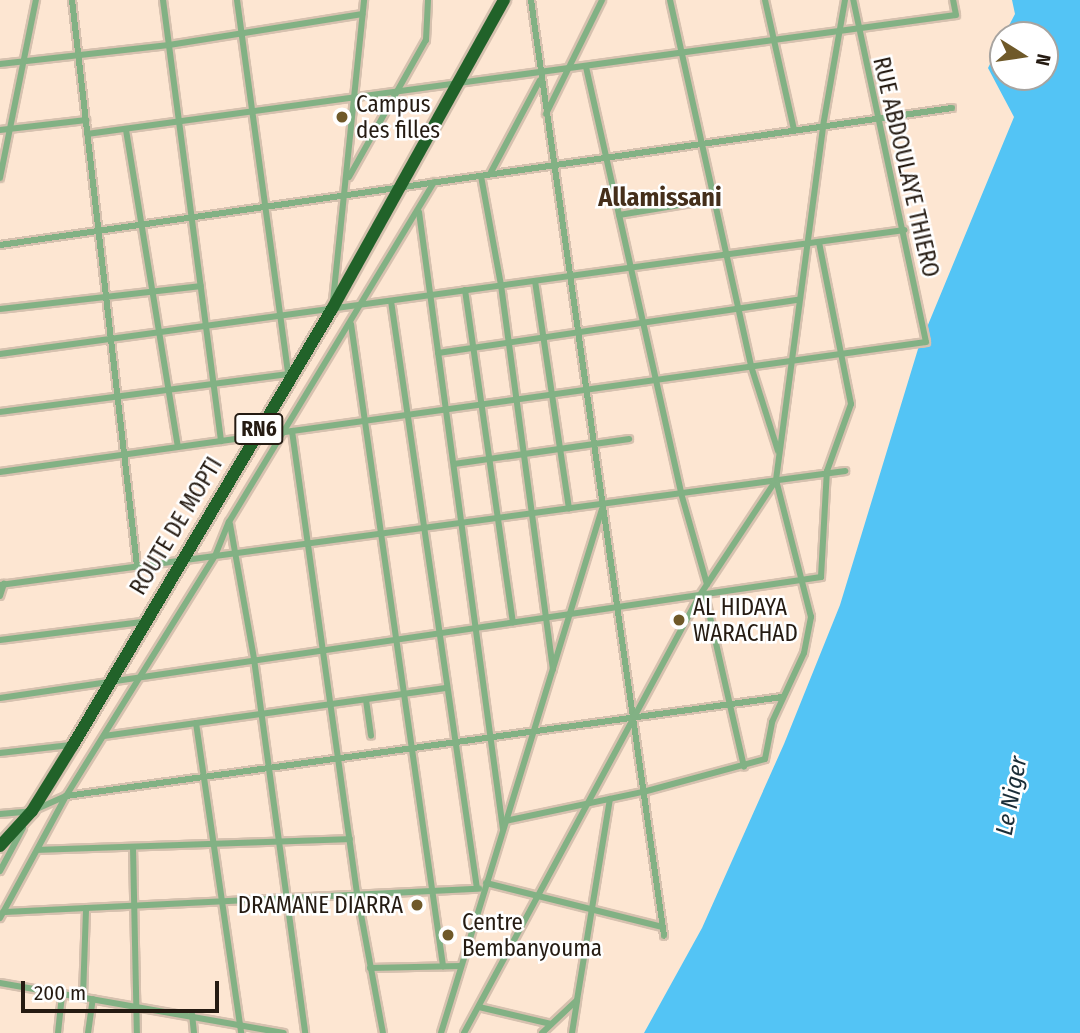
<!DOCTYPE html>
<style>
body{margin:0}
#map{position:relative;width:1080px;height:1033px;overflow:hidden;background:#fde6d2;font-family:"Fira Sans Condensed",sans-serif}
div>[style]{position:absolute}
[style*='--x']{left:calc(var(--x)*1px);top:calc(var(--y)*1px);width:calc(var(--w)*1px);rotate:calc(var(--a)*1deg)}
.water>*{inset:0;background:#53c4f5}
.roads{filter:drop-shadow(2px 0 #d6c1af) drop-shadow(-2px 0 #d6c1af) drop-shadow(0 2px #d6c1af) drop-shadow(0 -2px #d6c1af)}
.street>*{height:6px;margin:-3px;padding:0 3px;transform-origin:3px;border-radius:3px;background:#82b184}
.highway>*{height:12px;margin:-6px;padding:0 6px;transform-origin:6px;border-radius:6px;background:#216229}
.dots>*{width:19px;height:19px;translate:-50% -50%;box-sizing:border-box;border:4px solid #fff;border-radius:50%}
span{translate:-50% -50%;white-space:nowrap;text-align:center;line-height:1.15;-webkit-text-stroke:5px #fff;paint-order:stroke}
.shield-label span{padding:2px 5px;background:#fff;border:2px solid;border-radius:5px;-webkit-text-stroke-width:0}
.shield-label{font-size:21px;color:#251b12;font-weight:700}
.poi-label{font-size:23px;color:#251b12}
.left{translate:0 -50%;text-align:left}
.right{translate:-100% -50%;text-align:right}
.street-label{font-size:23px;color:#251b12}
.water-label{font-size:24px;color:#1a2d37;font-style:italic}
.quarter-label{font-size:26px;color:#452f1b;font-weight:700}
.north{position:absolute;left:989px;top:21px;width:70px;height:70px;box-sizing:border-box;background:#fff;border:2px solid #a8a4a0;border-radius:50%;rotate:102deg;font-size:19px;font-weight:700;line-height:28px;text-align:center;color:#251b12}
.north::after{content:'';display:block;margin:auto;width:24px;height:32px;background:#6f5929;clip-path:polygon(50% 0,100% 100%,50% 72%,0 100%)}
.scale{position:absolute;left:21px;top:981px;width:198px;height:32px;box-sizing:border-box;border:4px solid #251b12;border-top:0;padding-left:9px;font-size:21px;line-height:24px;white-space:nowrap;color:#251b12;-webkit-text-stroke:5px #fff;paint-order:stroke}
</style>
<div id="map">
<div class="water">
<div style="clip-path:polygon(1012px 0,1080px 0,1080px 1033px,644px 1033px,702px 928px,784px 744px,840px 605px,918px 349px,1014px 117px,988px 68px,1003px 38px,1003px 77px,1045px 77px,1045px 35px,1004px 35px,1015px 14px)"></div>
</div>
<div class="roads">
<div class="street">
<div style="--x:72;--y:0;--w:570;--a:83.45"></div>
<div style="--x:163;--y:0;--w:445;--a:82.5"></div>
<div style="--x:237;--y:0;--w:383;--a:82.2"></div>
<div style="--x:531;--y:0;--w:945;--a:81.91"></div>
<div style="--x:670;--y:0;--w:375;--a:77.5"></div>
<div style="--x:751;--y:366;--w:89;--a:72.4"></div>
<div style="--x:765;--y:0;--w:133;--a:77.4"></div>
<div style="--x:0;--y:64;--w:170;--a:-6.4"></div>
<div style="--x:169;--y:45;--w:196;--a:-9.1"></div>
<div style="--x:586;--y:67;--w:436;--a:77.4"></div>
<div style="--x:681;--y:493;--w:95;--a:74.1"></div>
<div style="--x:546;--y:114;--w:127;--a:-63.8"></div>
<div style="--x:0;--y:130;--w:87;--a:-6.6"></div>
<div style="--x:126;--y:130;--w:321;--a:80.7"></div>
<div style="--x:87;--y:134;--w:877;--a:-7.8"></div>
<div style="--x:956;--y:15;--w:15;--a:-101"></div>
<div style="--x:490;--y:174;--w:106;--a:-62"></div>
<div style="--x:481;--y:176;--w:111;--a:79.6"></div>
<div style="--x:501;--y:285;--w:388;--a:82.3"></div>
<div style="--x:349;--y:177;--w:157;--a:-60.7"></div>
<div style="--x:426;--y:40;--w:40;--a:-87.1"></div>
<div style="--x:0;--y:178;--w:182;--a:-78.6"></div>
<div style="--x:419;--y:212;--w:623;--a:82.25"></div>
<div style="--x:619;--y:215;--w:98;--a:-9.4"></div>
<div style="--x:0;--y:245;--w:962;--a:-8.19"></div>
<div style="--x:535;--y:281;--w:230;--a:81.5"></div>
<div style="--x:465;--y:290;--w:336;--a:81.8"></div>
<div style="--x:333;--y:301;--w:303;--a:-84.1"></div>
<div style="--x:391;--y:301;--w:593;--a:81.67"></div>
<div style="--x:0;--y:309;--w:202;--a:-6.5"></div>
<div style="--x:351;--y:324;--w:649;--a:81.84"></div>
<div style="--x:438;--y:353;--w:364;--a:-8.4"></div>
<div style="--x:0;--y:354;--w:913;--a:-7.8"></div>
<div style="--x:0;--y:412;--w:290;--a:-7.5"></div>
<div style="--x:292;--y:431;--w:467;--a:82"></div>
<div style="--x:357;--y:893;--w:142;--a:79.5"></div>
<div style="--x:454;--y:464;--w:177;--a:-8.1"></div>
<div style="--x:0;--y:472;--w:935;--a:-7.99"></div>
<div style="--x:926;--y:342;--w:350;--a:-102"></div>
<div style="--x:230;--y:524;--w:137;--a:79.9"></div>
<div style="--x:254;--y:659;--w:377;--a:82.2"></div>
<div style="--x:0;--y:585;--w:853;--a:-7.68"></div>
<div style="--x:705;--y:595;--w:176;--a:77.2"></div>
<div style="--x:0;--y:596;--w:13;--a:-72"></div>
<div style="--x:0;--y:640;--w:143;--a:-7.2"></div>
<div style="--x:0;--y:698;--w:830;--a:-8.38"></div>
<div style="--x:821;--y:577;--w:106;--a:-86.8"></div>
<div style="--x:827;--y:471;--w:71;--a:-70.3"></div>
<div style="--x:851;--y:404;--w:165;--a:-101.2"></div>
<div style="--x:366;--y:700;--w:36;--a:82"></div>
<div style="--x:196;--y:723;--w:313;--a:81.7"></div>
<div style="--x:104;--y:736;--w:345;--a:-8"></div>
<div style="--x:0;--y:753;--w:71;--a:-6.4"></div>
<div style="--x:0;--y:814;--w:32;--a:-5"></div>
<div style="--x:32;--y:811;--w:37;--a:-24"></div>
<div style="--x:66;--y:796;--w:723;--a:-7.87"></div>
<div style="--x:505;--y:821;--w:141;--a:-11.9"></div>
<div style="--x:643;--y:792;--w:126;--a:-15.1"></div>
<div style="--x:765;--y:759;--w:38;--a:-79"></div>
<div style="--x:772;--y:722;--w:76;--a:-65.1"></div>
<div style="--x:804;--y:653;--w:37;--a:-79"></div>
<div style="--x:811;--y:617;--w:141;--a:-104.3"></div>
<div style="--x:133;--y:848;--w:185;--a:88.8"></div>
<div style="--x:38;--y:850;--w:312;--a:-2"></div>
<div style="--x:0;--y:871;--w:49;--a:-61.9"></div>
<div style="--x:486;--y:883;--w:182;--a:14"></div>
<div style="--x:3;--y:912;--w:477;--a:-2.8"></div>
<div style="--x:0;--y:918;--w:139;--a:-61.6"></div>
<div style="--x:66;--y:796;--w:282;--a:-58.2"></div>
<div style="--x:215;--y:556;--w:37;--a:-68"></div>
<div style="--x:229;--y:522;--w:397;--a:-58.9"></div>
<div style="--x:370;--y:968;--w:91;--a:-1.3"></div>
<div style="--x:0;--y:983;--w:288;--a:10"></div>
<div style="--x:83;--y:996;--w:88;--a:-88"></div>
<div style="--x:479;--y:1007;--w:74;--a:13.3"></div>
<div style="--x:192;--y:1014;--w:19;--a:84"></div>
<div style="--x:58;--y:1033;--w:39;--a:-84"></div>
<div style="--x:88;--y:1033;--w:34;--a:-82"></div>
<div style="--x:441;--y:1033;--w:548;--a:-72.92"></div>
<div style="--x:464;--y:1033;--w:498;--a:-61.7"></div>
<div style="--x:700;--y:595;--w:138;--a:-56.5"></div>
<div style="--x:776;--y:480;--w:357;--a:-82.4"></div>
<div style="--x:823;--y:126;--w:128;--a:-80.1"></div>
<div style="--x:542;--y:1033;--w:48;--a:-43.3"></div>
<div style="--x:577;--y:1000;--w:204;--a:-80.7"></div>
<div style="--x:572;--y:1033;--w:33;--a:-81"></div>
</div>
<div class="highway">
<div style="--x:0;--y:846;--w:47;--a:-47.6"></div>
<div style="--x:32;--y:811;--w:78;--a:-58.2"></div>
<div style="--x:73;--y:745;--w:507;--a:-59.29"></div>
<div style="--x:332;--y:309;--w:354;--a:-60.9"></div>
</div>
</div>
<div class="dots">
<div style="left:342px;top:117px;background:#6f5929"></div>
<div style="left:679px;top:620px;background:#6f5929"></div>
<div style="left:417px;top:905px;background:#6f5929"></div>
<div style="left:448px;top:935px;background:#6f5929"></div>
</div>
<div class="shield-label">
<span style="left:259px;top:429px">RN6</span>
</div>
<div class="poi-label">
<span class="left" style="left:356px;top:117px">Campus<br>des filles</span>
<span class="left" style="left:693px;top:620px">AL HIDAYA<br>WARACHAD</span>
<span class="right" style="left:403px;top:905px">DRAMANE DIARRA</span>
<span class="left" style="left:462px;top:935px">Centre<br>Bembanyouma</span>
</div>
<div class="street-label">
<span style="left:906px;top:167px;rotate:77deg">RUE ABDOULAYE THIERO</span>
<span style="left:176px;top:526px;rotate:-59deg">ROUTE DE MOPTI</span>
</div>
<div class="water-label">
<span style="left:1012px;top:796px;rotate:-79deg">Le Niger</span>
</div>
<div class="quarter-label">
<span style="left:660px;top:198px">Allamissani</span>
</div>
<div class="north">N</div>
<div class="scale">200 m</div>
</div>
